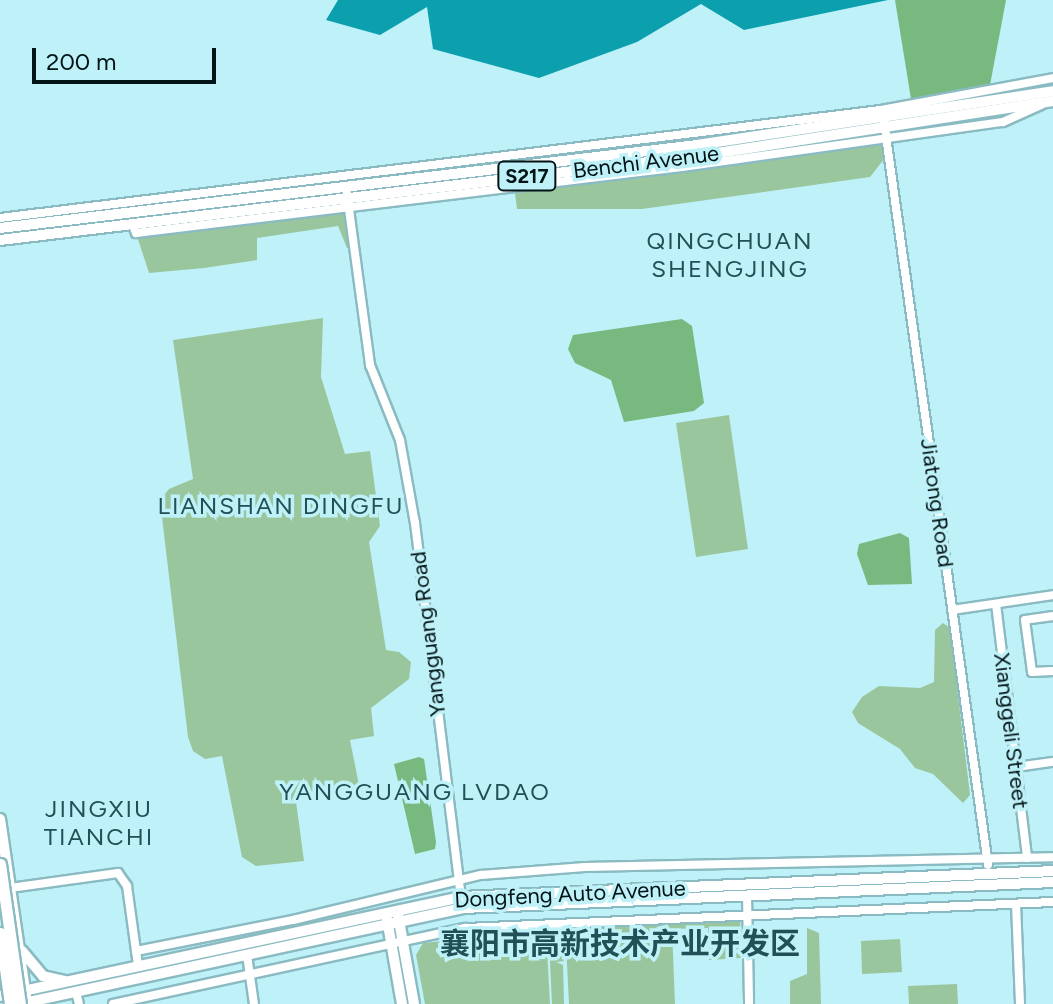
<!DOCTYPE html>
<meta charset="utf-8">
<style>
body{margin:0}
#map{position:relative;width:1053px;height:1004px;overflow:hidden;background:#bff1f8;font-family:Figtree,"Noto Sans SC",sans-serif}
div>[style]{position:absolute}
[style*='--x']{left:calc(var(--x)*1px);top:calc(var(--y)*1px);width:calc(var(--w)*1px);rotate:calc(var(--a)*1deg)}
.green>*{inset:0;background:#9ac69d}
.forest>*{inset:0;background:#77b97e}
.water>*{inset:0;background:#0ca0af}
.roads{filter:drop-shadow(2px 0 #8bbbc2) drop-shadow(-2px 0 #8bbbc2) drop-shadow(0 2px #8bbbc2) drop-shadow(0 -2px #8bbbc2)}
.minor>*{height:8px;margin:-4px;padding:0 4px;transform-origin:4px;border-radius:4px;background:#fff}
.major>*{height:10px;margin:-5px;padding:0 5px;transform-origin:5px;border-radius:5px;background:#fff}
.bridges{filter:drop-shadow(2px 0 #8bbbc2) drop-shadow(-2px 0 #8bbbc2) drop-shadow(0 2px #8bbbc2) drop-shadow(0 -2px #8bbbc2)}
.highway-bridge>*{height:11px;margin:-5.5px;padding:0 5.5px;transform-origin:5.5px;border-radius:5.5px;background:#fff}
span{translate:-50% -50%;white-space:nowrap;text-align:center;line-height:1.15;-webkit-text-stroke:7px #bff1f8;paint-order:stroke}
.shield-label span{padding:2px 6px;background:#bff1f8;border:2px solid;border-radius:6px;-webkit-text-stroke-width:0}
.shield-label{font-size:20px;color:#021416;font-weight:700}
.street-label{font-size:22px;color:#021416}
.neighbourhood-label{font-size:24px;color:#215157;letter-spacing:2px}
.district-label{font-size:30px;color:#215157;font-weight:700}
.scale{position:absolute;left:32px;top:48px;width:184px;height:36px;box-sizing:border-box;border:4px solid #021416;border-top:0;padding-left:10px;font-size:24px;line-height:28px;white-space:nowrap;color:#021416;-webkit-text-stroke:6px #bff1f8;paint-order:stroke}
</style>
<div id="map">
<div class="green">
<div style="clip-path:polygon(886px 140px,888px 154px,870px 177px,642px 209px,517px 209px,514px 186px)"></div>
<div style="clip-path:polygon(348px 206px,354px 247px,347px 248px,338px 226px,257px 238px,257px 260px,204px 268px,149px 273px,136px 233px)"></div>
<div style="clip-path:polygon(323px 318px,321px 377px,345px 454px,370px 451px,380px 526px,369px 542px,386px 650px,399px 652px,411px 662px,409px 679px,371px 708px,374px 736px,350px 740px,359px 785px,295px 794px,304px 861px,256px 866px,242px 857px,222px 756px,205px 759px,193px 751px,188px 737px,160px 500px,169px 489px,193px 479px,173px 340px)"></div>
<div style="clip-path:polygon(729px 415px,748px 549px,696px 557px,676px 423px)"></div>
<div style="clip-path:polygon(943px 623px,950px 628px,970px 795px,963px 803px,933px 774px,915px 768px,900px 749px,858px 723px,852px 712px,862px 697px,879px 686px,920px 688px,934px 682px,935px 630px)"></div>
<div style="clip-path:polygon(740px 916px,741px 958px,709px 960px,708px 928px,672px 929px,675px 1004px,569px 1004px,565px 923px)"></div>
<div style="clip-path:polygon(807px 928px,819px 933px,821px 1004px,790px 1004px,790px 981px,807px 974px)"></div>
<div style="clip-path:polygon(546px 931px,550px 1004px,425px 1004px,416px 955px,423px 943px)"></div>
<div style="clip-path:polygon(900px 939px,902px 972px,862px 974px,861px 941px)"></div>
<div style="clip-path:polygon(549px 940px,563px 940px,564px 961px,556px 962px,563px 965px,564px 1004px,552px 1004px)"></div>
<div style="clip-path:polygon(957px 984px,958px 1004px,909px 1004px,908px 986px)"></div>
</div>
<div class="forest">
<div style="clip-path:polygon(895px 0,1006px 0,990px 85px,911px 99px)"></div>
<div style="clip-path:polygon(682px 319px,692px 326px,704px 403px,694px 411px,624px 422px,611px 380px,575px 363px,568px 349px,573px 335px)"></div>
<div style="clip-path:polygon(900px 533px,909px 538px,912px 584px,868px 585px,857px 554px,859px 544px)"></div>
<div style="clip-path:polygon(419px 757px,424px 759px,436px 842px,435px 849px,415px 854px,394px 764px)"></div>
</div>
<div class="water">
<div style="clip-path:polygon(338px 0,888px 0,744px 30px,701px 4px,637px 42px,539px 78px,433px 49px,427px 7px,380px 35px,326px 20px)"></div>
</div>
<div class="roads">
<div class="minor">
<div style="--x:884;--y:122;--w:750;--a:82.03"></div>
<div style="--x:346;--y:187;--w:180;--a:82.3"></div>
<div style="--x:370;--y:365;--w:81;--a:68.2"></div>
<div style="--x:400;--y:440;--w:84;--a:79.8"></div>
<div style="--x:415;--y:523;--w:377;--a:83"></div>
<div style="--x:0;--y:218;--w:888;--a:-6.99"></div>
<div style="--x:881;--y:110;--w:175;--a:-10.5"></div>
<div style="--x:132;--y:223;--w:11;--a:68"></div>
<div style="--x:136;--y:233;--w:550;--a:-6.89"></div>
<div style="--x:682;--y:167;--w:324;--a:-8"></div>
<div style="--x:1003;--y:122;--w:42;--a:-24.1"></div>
<div style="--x:996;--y:604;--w:256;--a:83"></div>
<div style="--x:952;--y:610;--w:102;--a:-8.4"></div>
<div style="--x:1053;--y:616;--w:28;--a:172"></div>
<div style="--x:1025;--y:620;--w:52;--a:82.3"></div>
<div style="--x:1032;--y:672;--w:21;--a:-3"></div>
<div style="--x:1016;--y:767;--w:37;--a:-8"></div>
<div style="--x:10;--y:888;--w:109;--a:-7.9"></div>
<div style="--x:118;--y:873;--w:16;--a:55"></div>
<div style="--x:127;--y:886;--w:80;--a:82.1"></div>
<div style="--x:747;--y:896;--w:108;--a:88.9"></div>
<div style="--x:1016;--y:904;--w:100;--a:87.7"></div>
<div style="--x:136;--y:951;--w:160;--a:-11.2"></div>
<div style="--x:293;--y:920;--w:193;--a:-13.5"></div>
<div style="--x:481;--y:875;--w:104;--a:-4.4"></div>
<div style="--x:585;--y:867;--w:468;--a:-1.2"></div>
<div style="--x:247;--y:955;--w:49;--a:81.9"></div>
<div style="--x:76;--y:992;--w:12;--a:76"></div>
<div style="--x:113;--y:1004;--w:361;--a:-12.2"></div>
<div style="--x:466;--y:928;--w:588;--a:-2.54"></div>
</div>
<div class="major">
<div style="--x:0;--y:228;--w:702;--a:-6.79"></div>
<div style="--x:697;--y:145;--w:360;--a:-8.6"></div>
<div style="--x:0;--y:240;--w:703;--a:-6.86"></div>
<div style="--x:698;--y:156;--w:359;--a:-8.8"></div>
<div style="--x:0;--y:819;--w:181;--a:81.7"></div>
<div style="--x:398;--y:915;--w:90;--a:79.8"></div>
<div style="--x:387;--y:919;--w:86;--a:80"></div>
<div style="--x:22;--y:951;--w:33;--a:50"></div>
<div style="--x:43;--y:976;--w:22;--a:13"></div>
<div style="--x:0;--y:996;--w:472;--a:-12.1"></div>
<div style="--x:461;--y:897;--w:593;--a:-2.51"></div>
<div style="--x:19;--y:1004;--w:454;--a:-12.2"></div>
<div style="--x:463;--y:908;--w:591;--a:-2.52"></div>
</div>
</div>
<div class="bridges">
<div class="highway-bridge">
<div style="--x:0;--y:864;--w:141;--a:81.9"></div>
<div style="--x:0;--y:933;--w:72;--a:82"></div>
</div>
</div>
<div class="shield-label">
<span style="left:527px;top:176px">S217</span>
</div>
<div class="street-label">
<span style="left:646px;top:162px;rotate:-7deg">Benchi Avenue</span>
<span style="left:937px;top:503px;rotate:82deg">Jiatong Road</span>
<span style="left:428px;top:634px;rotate:-97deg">Yangguang Road</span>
<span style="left:1011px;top:731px;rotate:83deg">Xianggeli Street</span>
<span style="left:570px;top:894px;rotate:-3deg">Dongfeng Auto Avenue</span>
</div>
<div class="neighbourhood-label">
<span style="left:730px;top:255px">QINGCHUAN<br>SHENGJING</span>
<span style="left:281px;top:506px">LIANSHAN DINGFU</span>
<span style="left:415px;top:792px">YANGGUANG LVDAO</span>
<span style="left:99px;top:823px">JINGXIU<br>TIANCHI</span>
</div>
<div class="district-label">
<span style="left:620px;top:944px">襄阳市高新技术产业开发区</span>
</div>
<div class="scale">200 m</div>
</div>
